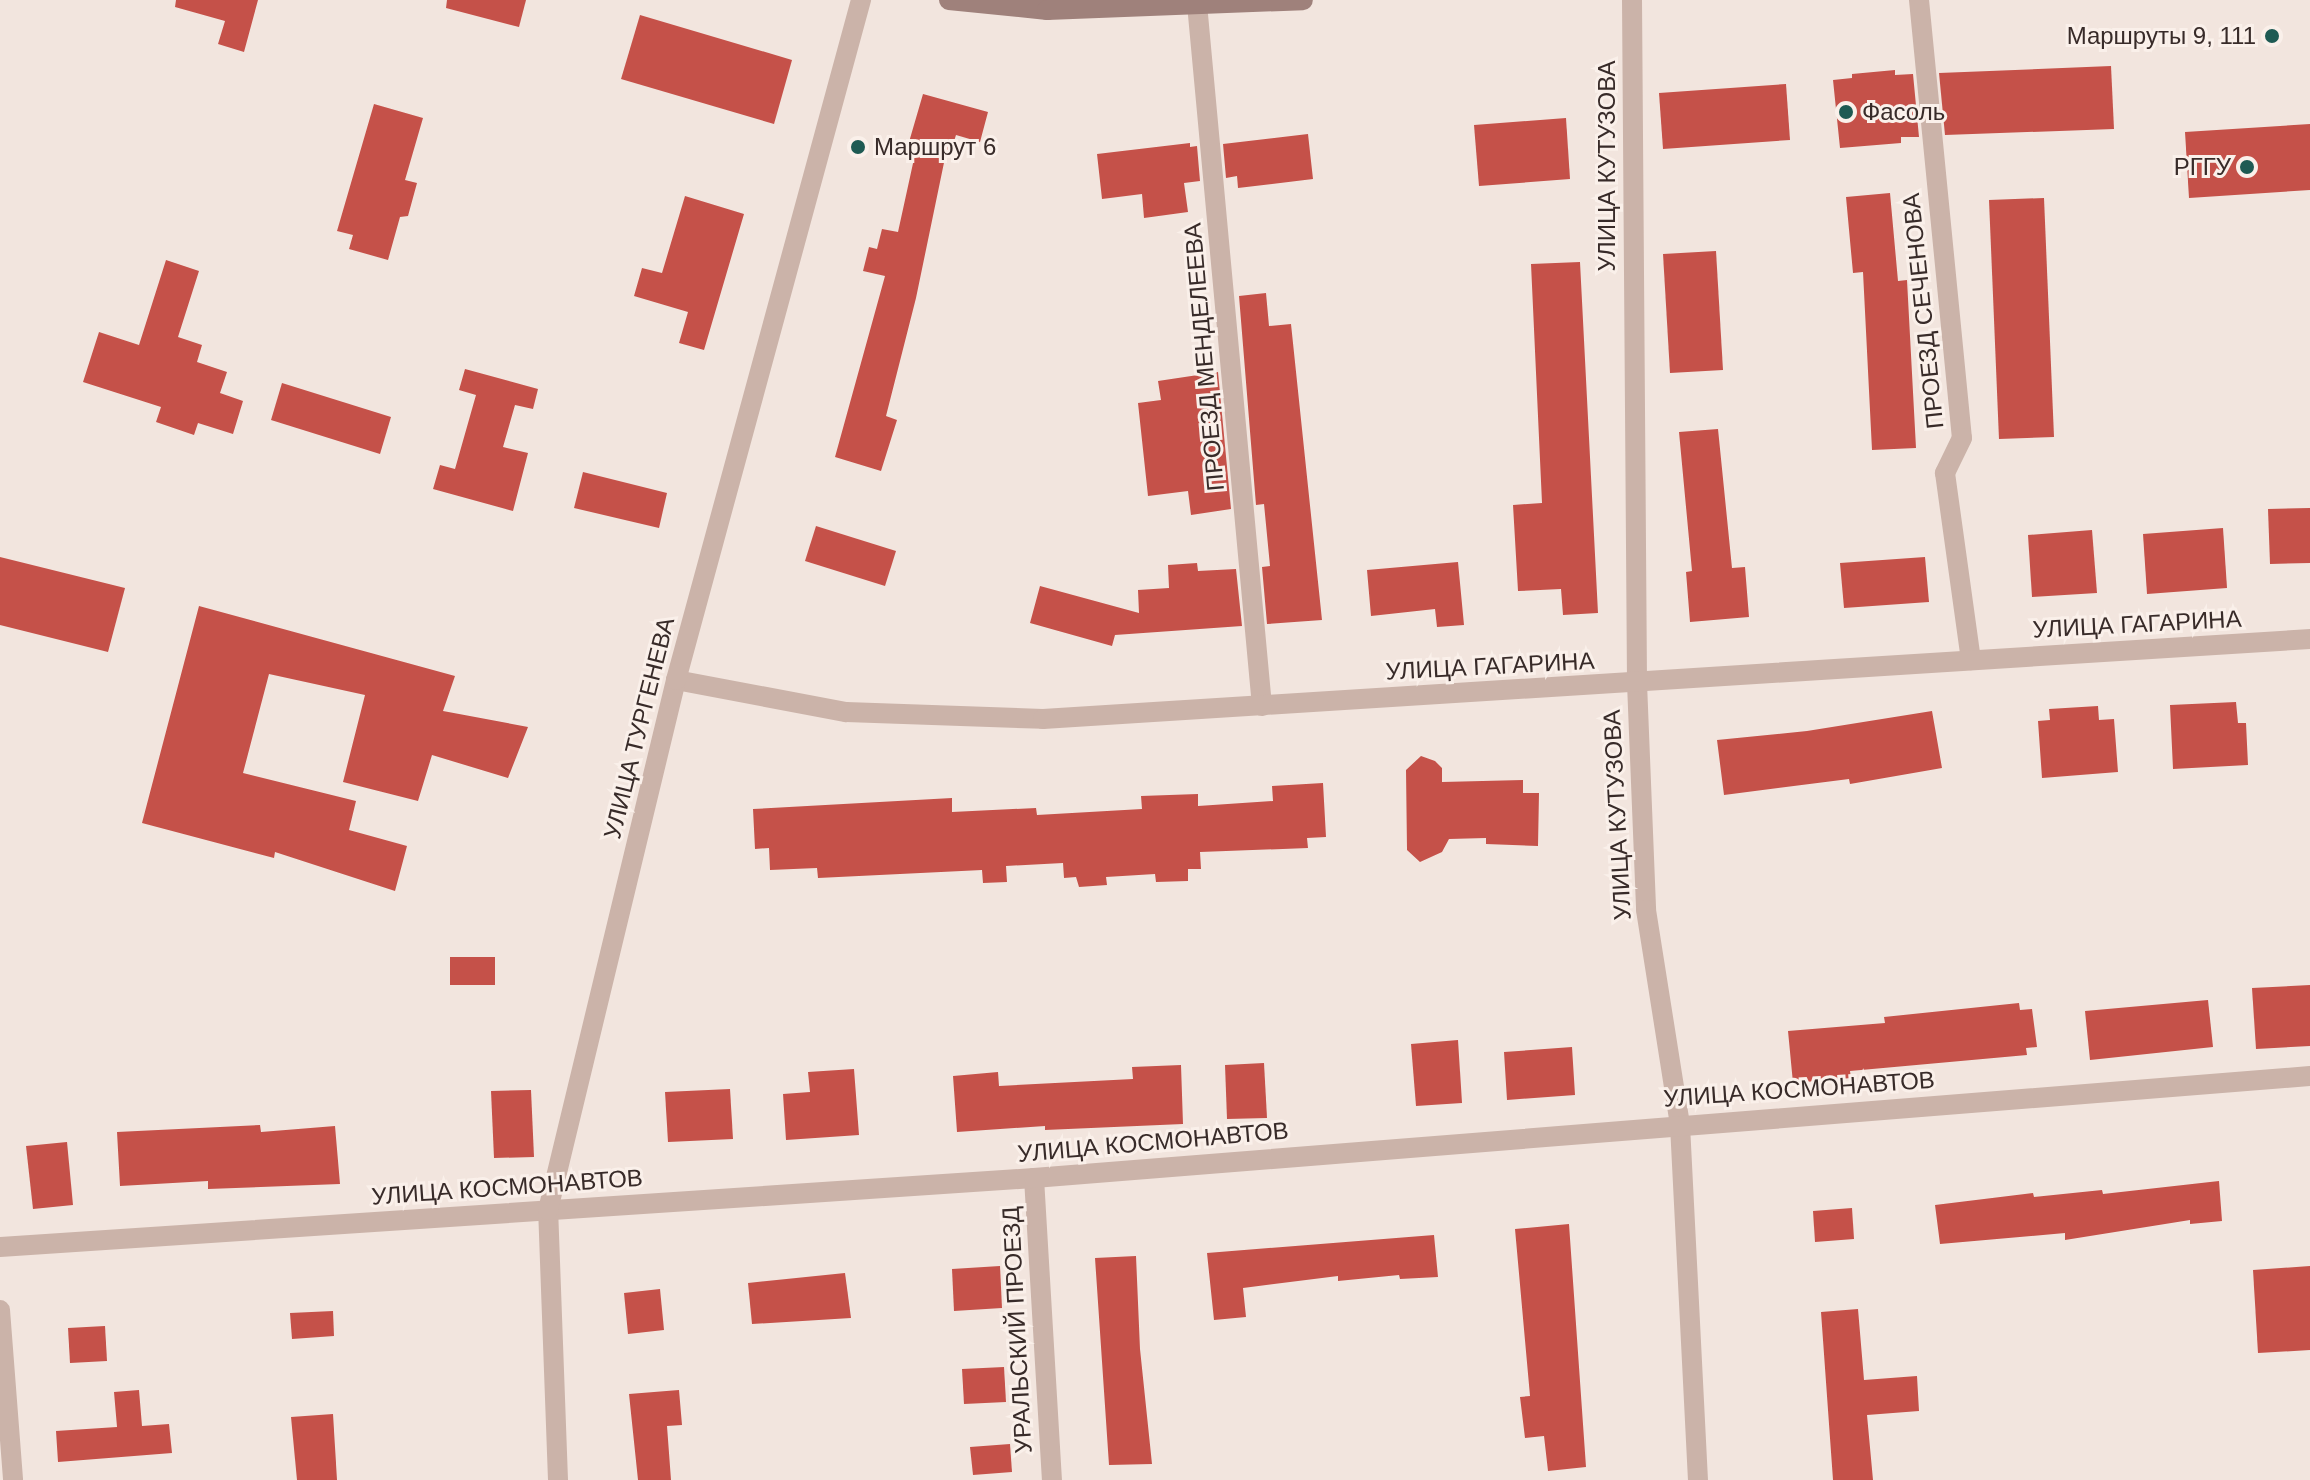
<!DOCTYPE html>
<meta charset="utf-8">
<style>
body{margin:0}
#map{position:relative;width:2310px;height:1480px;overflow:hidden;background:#f2e5de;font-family:Helvetica,sans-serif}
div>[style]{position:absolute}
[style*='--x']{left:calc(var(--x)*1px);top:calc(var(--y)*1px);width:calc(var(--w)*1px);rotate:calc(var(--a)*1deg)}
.building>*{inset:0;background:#c55149}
.street>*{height:20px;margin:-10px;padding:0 10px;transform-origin:10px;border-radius:10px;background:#cbb3a9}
.secondary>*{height:20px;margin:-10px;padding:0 10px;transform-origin:10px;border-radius:10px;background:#9f817b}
.dots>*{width:22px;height:22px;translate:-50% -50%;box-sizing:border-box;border:4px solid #faf0ea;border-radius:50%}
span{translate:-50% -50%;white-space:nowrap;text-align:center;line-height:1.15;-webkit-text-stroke:6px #faf0ea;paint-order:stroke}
.poi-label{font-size:24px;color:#382b29}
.right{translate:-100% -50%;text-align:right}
.left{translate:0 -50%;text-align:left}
.street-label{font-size:24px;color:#382b29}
</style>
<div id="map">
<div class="building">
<div style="clip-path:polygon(176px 0,258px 0,244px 52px,218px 44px,225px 21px,175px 7px)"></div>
<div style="clip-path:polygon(447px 0,526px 0,519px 27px,446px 8px)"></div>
<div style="clip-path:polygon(640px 15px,792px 60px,774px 124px,621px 79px)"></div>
<div style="clip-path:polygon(2111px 66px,2114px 129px,1945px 135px,1939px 73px)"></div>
<div style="clip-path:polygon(1895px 70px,1895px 75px,1913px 74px,1919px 137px,1901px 137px,1901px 143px,1840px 148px,1833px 80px,1852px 78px,1852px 74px)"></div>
<div style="clip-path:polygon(1786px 84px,1790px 140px,1663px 149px,1659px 93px)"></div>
<div style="clip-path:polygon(923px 94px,988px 112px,980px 142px,956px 135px,950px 154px,946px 153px,916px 298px,886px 416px,897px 420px,881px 471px,835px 457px,885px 276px,863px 271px,869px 247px,877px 249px,882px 229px,898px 232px,917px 145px,909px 142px)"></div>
<div style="clip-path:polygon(374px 104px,423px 118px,405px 180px,417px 183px,408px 216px,400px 217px,388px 260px,349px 249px,353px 235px,337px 231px)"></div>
<div style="clip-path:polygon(1566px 118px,1570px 179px,1479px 186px,1474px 125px)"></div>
<div style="clip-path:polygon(2310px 124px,2310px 190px,2189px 198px,2185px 132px)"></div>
<div style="clip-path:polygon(1308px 134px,1313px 179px,1238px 188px,1237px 176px,1226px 178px,1223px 144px)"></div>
<div style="clip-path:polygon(1190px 143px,1190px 147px,1197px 146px,1200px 181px,1184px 183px,1188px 212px,1144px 218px,1142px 194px,1102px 199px,1097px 154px)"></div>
<div style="clip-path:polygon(1890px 193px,1898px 281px,1907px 280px,1916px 448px,1872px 450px,1863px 272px,1853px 273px,1846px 197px)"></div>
<div style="clip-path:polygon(685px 196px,744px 214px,704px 350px,679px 343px,688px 312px,634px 296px,642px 268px,662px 273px)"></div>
<div style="clip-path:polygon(2044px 198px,2054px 437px,1999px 439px,1989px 200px)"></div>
<div style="clip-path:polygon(1716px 251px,1723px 370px,1670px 373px,1663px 254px)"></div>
<div style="clip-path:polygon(166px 260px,199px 271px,178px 337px,202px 345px,197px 362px,227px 372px,220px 393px,243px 401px,233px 434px,198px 423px,194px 435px,156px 422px,161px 407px,83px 382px,99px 332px,139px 345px)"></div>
<div style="clip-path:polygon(1580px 262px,1598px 613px,1563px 615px,1561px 589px,1518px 591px,1513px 505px,1542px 503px,1531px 264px)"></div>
<div style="clip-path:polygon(1266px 293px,1269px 326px,1291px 324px,1322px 620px,1267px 624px,1262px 567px,1270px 566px,1264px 504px,1256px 505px,1239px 296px)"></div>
<div style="clip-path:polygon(465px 369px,538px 389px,533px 409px,515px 405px,503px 447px,528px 453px,513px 511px,433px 489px,440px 465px,455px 469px,476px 395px,459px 390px)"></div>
<div style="clip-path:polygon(1218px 372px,1231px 509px,1191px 515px,1188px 491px,1148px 496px,1138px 403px,1161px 400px,1158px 381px)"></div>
<div style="clip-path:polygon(282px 383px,391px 417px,380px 454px,271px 420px)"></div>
<div style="clip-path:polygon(1718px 429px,1732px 568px,1745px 567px,1749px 617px,1690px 622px,1686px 572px,1692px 571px,1679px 432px)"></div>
<div style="clip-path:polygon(583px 472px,667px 493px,659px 528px,574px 508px)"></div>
<div style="clip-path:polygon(2310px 508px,2310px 563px,2270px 564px,2268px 509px)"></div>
<div style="clip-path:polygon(816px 526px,896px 551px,885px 586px,805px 561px)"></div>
<div style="clip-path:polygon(2223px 528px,2227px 588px,2147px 594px,2143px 534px)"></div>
<div style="clip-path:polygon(2092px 530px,2097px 593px,2032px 597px,2028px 535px)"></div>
<div style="clip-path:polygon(0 557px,125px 588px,108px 652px,0 625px)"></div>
<div style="clip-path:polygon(1925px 557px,1929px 602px,1844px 608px,1840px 563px)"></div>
<div style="clip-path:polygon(1458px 562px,1464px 625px,1437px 627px,1435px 609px,1371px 616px,1367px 570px)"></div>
<div style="clip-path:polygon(1197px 563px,1198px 571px,1236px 569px,1242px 626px,1115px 635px,1112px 646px,1030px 623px,1040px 586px,1139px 613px,1138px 590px,1169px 588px,1168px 565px)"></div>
<div style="clip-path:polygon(199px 606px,455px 676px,443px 711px,528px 727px,508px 778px,432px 755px,418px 801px,343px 782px,365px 695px,269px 674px,243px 773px,356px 801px,349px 830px,407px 846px,395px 891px,275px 852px,274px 858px,142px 823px)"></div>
<div style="clip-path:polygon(2236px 702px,2238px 723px,2246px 723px,2248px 765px,2173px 769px,2170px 705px)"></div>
<div style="clip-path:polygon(2098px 706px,2099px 720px,2114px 719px,2118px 772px,2042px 778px,2038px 721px,2050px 720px,2049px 709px)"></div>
<div style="clip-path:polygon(1932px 711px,1942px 768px,1850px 784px,1849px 779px,1724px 795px,1717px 740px,1807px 731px)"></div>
<div style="clip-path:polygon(1421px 756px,1435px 761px,1442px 768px,1442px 782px,1523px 780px,1523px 793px,1539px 793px,1538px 846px,1486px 844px,1486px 838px,1449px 839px,1442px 852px,1420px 862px,1407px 850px,1406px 770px)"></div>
<div style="clip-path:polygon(1323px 783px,1326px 837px,1307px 838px,1308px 848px,1200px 852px,1201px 869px,1188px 869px,1188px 881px,1156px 882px,1155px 874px,1106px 877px,1107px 885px,1079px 887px,1076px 877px,1064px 878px,1063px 863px,1006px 866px,1007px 882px,983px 883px,982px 870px,818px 878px,817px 868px,770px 870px,769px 848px,755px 849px,753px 809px,952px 798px,952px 812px,1036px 808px,1037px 815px,1142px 809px,1141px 796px,1198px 794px,1198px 806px,1273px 801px,1272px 786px)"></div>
<div style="clip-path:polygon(450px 957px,495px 957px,495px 985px,450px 985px)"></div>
<div style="clip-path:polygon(2310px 985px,2310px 1046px,2256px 1049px,2252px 988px)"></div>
<div style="clip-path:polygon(2208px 1000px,2213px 1047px,2090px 1060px,2085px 1011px)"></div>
<div style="clip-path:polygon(2019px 1003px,2020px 1010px,2032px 1009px,2037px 1047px,2026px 1048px,2027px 1055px,1850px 1071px,1851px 1078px,1793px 1083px,1788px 1031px,1885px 1023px,1884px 1017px)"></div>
<div style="clip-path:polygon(1458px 1040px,1462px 1103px,1416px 1106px,1411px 1044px)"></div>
<div style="clip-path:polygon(1572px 1047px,1575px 1095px,1507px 1100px,1504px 1052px)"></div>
<div style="clip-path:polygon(1264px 1063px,1267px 1118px,1227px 1119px,1225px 1065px)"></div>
<div style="clip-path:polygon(1181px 1065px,1183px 1124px,1045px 1130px,1045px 1126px,957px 1132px,953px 1076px,998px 1072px,999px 1086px,1133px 1079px,1132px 1067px)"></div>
<div style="clip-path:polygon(854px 1069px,859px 1135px,786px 1140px,783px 1094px,810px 1092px,808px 1072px)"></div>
<div style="clip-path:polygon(730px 1089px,733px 1139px,668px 1142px,665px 1092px)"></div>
<div style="clip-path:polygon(531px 1090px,534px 1157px,494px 1158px,491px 1091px)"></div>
<div style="clip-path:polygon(260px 1125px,261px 1132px,335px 1126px,340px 1184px,208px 1189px,208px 1181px,120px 1186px,117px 1132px)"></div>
<div style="clip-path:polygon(67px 1142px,73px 1205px,33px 1209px,26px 1146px)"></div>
<div style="clip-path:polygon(2219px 1181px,2222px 1221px,2190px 1224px,2190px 1220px,2065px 1240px,2065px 1233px,1940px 1244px,1935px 1205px,2033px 1193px,2034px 1197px,2102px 1190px,2103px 1194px)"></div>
<div style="clip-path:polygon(1852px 1208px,1854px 1239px,1815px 1242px,1813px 1211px)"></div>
<div style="clip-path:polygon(1569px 1224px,1586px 1467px,1548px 1471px,1544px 1436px,1525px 1438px,1520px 1397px,1530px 1396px,1515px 1229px)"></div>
<div style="clip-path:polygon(1434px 1235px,1438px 1277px,1400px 1279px,1399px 1275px,1338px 1281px,1338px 1276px,1243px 1288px,1246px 1317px,1214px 1320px,1207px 1253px)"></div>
<div style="clip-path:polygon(1136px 1256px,1140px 1349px,1152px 1464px,1109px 1465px,1095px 1258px)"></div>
<div style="clip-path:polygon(1000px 1266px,1002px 1308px,954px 1311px,952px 1269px)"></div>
<div style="clip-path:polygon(2310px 1266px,2310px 1350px,2258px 1353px,2253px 1270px)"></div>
<div style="clip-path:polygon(845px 1273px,851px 1318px,752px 1324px,748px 1283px)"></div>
<div style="clip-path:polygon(660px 1289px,664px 1330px,628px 1334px,624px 1293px)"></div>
<div style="clip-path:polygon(1858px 1309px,1864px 1380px,1917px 1376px,1919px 1411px,1867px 1415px,1873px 1480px,1833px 1480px,1821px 1312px)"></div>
<div style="clip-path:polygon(333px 1311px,334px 1336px,292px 1339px,290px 1313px)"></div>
<div style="clip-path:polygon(105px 1326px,107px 1361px,70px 1363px,68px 1328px)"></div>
<div style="clip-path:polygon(1004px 1367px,1006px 1402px,964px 1404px,962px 1369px)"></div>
<div style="clip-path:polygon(139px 1390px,142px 1426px,169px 1424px,172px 1453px,58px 1462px,56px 1431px,117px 1427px,114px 1392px)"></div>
<div style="clip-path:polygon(679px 1390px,682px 1425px,667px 1426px,671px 1480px,638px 1480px,629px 1394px)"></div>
<div style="clip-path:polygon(333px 1414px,337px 1480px,297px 1480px,291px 1417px)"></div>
<div style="clip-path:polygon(1010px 1444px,1012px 1472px,973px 1475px,970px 1447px)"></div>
</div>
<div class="street">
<div style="--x:1632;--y:0;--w:683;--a:89.58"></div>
<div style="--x:1637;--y:683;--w:227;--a:87.7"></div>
<div style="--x:1646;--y:910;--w:218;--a:81"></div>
<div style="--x:1680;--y:1125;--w:355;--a:87.1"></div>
<div style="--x:1919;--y:0;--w:440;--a:84.4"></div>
<div style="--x:1962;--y:438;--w:39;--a:116"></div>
<div style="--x:1945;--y:473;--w:189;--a:82.1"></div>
<div style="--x:1197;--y:4;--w:705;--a:84.71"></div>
<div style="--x:676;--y:680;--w:173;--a:10.7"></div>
<div style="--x:846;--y:712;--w:197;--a:2"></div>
<div style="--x:1043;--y:719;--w:1270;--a:-3.61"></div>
<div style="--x:1034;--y:1178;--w:303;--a:86.6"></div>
<div style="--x:0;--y:1247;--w:1036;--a:-3.82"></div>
<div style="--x:1034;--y:1178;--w:1280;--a:-4.57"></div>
<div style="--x:0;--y:1310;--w:170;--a:85.6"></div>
<div style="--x:558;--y:1480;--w:270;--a:-92.1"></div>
<div style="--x:548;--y:1210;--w:545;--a:-76.42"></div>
<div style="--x:676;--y:680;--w:705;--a:-74.78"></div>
</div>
<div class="secondary">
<div style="--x:949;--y:0;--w:99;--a:5.8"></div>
<div style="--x:1047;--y:10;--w:256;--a:-2.2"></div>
</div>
<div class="dots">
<div style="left:2272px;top:36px;background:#1e5a53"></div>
<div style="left:1846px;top:112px;background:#1e5a53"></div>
<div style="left:858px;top:147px;background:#1e5a53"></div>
<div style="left:2247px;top:167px;background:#1e5a53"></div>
</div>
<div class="poi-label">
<span class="right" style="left:2256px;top:36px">Маршруты 9, 111</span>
<span class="left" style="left:1862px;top:112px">Фасоль</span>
<span class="left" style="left:874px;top:147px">Маршрут 6</span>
<span class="right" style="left:2231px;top:167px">РГГУ</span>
</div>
<div class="street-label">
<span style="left:1607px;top:166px;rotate:-90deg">УЛИЦА КУТУЗОВА</span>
<span style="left:1923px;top:311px;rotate:-96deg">ПРОЕЗД СЕЧЕНОВА</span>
<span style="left:1204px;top:357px;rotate:-95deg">ПРОЕЗД МЕНДЕЛЕЕВА</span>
<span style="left:2137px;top:624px;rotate:-3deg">УЛИЦА ГАГАРИНА</span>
<span style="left:1490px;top:666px;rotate:-3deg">УЛИЦА ГАГАРИНА</span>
<span style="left:639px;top:728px;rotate:-76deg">УЛИЦА ТУРГЕНЕВА</span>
<span style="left:1617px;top:815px;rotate:-93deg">УЛИЦА КУТУЗОВА</span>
<span style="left:1799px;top:1089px;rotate:-4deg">УЛИЦА КОСМОНАВТОВ</span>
<span style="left:1153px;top:1142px;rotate:-5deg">УЛИЦА КОСМОНАВТОВ</span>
<span style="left:507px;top:1187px;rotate:-4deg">УЛИЦА КОСМОНАВТОВ</span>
<span style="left:1017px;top:1330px;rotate:-93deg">УРАЛЬСКИЙ ПРОЕЗД</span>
</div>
</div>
